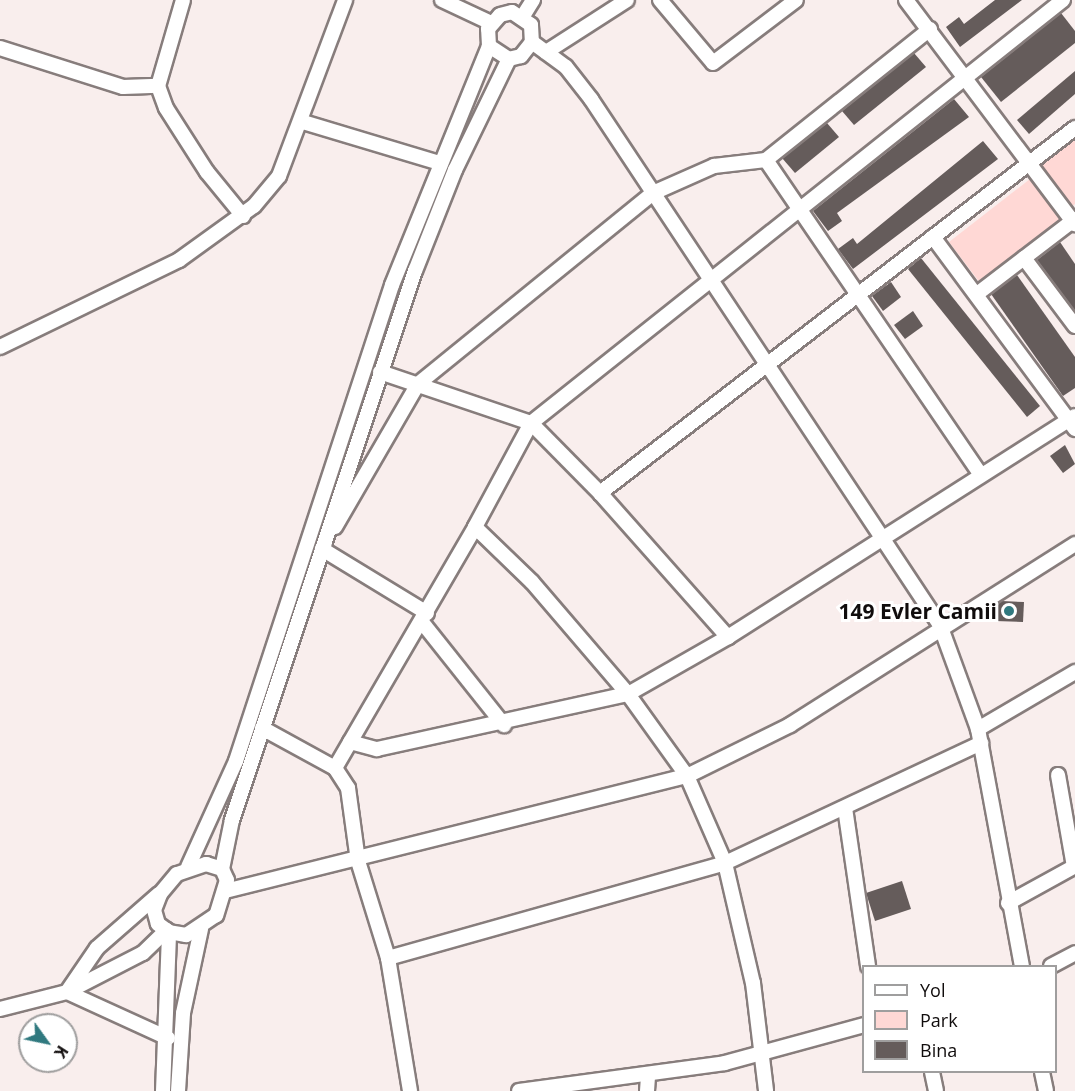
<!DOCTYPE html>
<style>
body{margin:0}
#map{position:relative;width:1075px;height:1091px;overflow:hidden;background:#f9eeed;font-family:"Open Sans",sans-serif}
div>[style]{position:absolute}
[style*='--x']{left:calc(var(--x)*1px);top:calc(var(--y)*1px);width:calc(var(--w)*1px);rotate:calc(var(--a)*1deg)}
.green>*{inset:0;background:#ffd8d5}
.building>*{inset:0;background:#655c5b}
.roads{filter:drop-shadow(2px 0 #877d7c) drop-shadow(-2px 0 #877d7c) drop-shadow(0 2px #877d7c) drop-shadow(0 -2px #877d7c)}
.minor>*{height:14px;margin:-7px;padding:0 7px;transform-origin:7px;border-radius:7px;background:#fff}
.dots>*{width:16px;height:16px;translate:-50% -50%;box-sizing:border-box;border:3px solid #fff;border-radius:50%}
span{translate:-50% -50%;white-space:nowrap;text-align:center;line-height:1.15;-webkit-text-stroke:6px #fff;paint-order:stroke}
.poi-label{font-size:21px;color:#100c0c;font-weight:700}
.right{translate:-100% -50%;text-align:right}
.legend{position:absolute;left:862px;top:965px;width:195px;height:108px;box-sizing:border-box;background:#fff;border:2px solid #9f9e9e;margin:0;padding:8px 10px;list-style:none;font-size:18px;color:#100c0c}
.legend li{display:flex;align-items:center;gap:12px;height:30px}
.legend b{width:30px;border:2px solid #9f9e9e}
.north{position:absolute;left:18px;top:1013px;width:60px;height:60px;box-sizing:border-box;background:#fff;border:2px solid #9f9e9e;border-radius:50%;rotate:123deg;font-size:16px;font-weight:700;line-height:24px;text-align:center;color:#100c0c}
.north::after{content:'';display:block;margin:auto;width:21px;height:27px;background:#30797f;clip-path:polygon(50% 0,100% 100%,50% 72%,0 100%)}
</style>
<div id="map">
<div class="green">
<div style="clip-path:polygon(1075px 136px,1075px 204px,1069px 209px,1037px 165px)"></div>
<div style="clip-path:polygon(1030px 179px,1063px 221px,981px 284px,949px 242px)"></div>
</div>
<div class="building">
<div style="clip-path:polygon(995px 0,1022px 0,960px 47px,946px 27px,959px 17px,964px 24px)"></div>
<div style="clip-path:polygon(1061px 13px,1075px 31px,1075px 43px,1001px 102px,981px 77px)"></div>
<div style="clip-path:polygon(914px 53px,926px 67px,854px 125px,842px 111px)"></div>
<div style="clip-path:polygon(1075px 71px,1075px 94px,1029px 134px,1017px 120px)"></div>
<div style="clip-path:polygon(954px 99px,969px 117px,837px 213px,842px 221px,828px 231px,813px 211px)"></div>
<div style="clip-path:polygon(827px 123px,839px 137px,795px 173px,782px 158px)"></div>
<div style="clip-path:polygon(983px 141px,998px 159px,853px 269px,838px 249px,853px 238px,857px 244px)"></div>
<div style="clip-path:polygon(1060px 242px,1075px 264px,1075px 311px,1037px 260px)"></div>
<div style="clip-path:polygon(921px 258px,1040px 406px,1027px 417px,908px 269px)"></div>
<div style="clip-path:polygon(1017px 275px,1075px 357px,1075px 388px,1063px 396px,991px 294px)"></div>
<div style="clip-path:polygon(891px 282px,901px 297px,883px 311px,872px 296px)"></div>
<div style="clip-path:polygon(913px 311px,923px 326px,905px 339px,894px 325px)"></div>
<div style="clip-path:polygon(1065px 445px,1075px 464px,1063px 473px,1050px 456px)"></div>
<div style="clip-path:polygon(1002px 601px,1024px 602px,1023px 622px,995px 621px,995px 605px)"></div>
<div style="clip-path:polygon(902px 881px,911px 909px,875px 921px,866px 893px)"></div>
</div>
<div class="roads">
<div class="minor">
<div style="--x:183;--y:0;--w:90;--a:106.2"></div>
<div style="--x:158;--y:86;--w:23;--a:70"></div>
<div style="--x:166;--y:108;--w:76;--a:57.4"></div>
<div style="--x:207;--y:172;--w:57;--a:50.7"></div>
<div style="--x:442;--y:0;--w:54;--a:25.1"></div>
<div style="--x:660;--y:0;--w:82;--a:49.9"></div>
<div style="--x:713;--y:63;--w:104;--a:-37.2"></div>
<div style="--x:906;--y:0;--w:281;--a:53"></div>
<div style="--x:1063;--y:0;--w:680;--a:141.51"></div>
<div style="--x:531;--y:423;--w:98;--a:45.4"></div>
<div style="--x:600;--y:493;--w:599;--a:-37.54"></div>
<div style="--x:523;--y:16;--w:19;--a:-58"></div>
<div style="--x:930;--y:29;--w:210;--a:141.4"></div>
<div style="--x:766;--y:160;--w:380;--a:55.7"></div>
<div style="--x:532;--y:42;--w:42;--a:36.3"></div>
<div style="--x:566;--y:67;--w:41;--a:52"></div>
<div style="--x:591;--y:99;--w:631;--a:56.44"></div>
<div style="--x:940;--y:625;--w:111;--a:69.9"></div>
<div style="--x:978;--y:729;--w:241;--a:79.5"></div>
<div style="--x:0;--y:48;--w:129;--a:17.6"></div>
<div style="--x:123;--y:87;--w:35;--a:-2"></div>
<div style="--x:546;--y:52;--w:96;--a:-32.7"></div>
<div style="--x:303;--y:122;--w:143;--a:16.7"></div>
<div style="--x:933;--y:237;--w:239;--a:53.5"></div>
<div style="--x:1024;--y:258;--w:85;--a:53.1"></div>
<div style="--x:977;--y:294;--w:123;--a:-37.4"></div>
<div style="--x:0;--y:347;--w:199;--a:-25.9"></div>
<div style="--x:179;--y:260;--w:92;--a:-35.8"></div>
<div style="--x:254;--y:206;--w:39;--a:-50"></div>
<div style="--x:279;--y:176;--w:188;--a:-69.4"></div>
<div style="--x:380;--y:372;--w:159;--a:18.7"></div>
<div style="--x:531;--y:423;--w:118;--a:118.3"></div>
<div style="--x:475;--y:527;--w:79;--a:44"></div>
<div style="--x:532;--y:582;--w:148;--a:49.4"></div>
<div style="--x:628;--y:694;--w:101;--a:54.3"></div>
<div style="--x:687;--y:776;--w:95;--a:66.4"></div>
<div style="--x:725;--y:863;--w:123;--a:76.9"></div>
<div style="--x:753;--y:983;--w:109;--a:83.1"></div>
<div style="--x:600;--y:493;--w:193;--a:48.4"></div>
<div style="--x:335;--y:527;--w:165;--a:-59.9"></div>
<div style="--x:418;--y:384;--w:303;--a:-39.1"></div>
<div style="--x:653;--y:193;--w:67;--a:-23.9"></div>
<div style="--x:714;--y:166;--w:52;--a:-6.6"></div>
<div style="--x:325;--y:543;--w:7;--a:117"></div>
<div style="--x:322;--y:549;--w:123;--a:31.4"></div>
<div style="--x:422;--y:622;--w:132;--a:51.5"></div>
<div style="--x:262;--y:728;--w:83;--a:28.7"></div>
<div style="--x:335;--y:768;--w:24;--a:57"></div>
<div style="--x:348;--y:788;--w:74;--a:82.2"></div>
<div style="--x:358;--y:861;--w:102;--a:72.8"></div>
<div style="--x:388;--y:958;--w:350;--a:-15.7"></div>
<div style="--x:725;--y:863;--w:283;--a:-25.1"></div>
<div style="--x:978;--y:729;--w:113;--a:-30.4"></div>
<div style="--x:350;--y:742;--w:28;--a:15"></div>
<div style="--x:377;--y:749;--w:257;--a:-12.4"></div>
<div style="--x:628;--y:694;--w:115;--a:-29.7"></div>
<div style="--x:728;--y:637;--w:411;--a:-32.5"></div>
<div style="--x:335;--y:768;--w:279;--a:-59.8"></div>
<div style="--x:1058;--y:775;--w:93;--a:80.1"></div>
<div style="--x:845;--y:808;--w:160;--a:81.7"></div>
<div style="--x:206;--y:864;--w:17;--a:17"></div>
<div style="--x:222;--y:869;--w:12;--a:66"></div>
<div style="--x:227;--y:880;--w:37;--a:107"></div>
<div style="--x:216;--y:915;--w:36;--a:146"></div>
<div style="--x:186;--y:935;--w:17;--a:-170"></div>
<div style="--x:169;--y:932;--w:14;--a:-144"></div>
<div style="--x:158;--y:924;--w:15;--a:-106"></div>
<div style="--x:154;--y:910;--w:17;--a:-69"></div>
<div style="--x:160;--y:894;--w:26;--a:-50"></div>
<div style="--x:177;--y:874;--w:31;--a:-19"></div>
<div style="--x:188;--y:867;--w:116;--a:-65.6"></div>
<div style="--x:236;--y:761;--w:501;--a:-71.85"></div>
<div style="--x:392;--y:285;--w:258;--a:-67.9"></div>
<div style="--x:489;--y:46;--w:17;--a:-93"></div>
<div style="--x:488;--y:29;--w:18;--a:-49"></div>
<div style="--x:500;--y:15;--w:12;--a:-14"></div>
<div style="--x:512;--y:12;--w:23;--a:34"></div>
<div style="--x:531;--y:25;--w:17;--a:87"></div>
<div style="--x:532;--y:42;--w:18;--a:128"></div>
<div style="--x:521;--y:56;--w:12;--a:166"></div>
<div style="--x:509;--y:59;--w:24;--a:-147"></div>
<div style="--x:222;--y:869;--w:50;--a:-78.5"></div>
<div style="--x:232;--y:820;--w:579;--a:-71.57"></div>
<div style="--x:415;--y:271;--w:109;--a:-68.4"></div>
<div style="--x:455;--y:170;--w:123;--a:-64.1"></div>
<div style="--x:225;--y:891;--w:476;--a:-14"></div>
<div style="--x:687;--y:776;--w:115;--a:-26.3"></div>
<div style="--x:790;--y:725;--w:338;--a:-32.4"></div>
<div style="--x:1008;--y:903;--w:77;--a:-28.9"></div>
<div style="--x:388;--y:958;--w:135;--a:80.6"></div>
<div style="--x:1051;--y:966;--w:27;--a:-28"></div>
<div style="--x:67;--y:992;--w:53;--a:-55.7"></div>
<div style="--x:97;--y:948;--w:82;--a:-41.1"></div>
<div style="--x:67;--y:992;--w:111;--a:24.5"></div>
<div style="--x:0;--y:1009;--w:69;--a:-14.2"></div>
<div style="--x:67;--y:992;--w:85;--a:-27.2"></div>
<div style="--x:143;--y:953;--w:33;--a:-44"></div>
<div style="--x:932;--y:1072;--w:19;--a:78"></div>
<div style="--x:1042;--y:1072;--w:19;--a:78"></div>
<div style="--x:163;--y:1091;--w:159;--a:-87.8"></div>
<div style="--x:178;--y:1091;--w:78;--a:-86.3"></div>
<div style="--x:183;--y:1013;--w:86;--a:-77.9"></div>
<div style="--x:519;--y:1091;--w:208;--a:-7.7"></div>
<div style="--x:725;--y:1063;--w:144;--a:-15.3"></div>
<div style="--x:647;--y:1091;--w:16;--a:-86"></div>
</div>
</div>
<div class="dots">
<div style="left:1009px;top:611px;background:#30797f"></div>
</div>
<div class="poi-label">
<span class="right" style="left:997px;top:611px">149 Evler Camii</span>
</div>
<ul class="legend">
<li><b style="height:8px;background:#fff"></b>Yol</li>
<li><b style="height:16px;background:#ffd8d5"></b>Park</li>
<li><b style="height:16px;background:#655c5b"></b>Bina</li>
</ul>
<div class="north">K</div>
</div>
